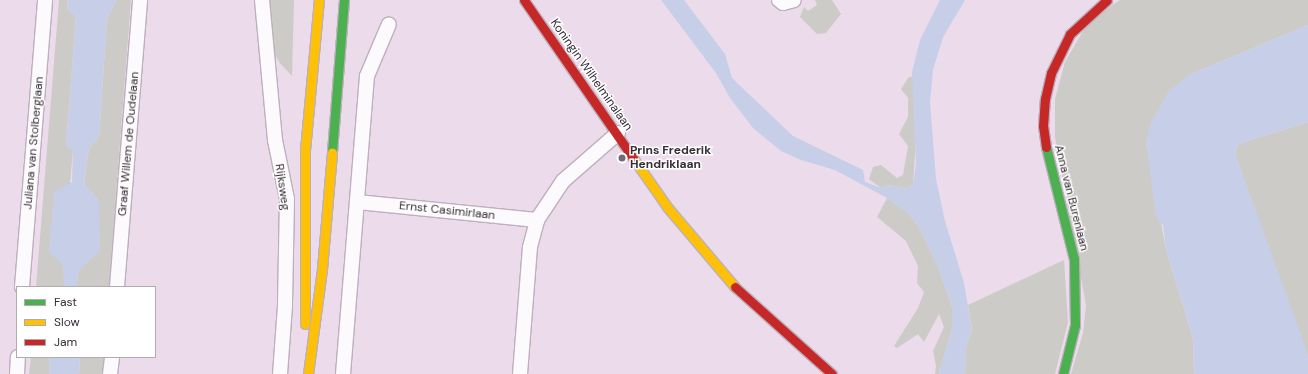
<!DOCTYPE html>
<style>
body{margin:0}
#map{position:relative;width:1308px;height:374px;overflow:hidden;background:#ebdbeb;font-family:"DM Sans",sans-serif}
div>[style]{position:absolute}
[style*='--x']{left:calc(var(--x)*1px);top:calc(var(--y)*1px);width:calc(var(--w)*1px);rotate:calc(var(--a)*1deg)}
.green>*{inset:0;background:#cccbc7}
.water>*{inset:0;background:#c7cfe8}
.roads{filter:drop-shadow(1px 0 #bcb0bc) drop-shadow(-1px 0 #bcb0bc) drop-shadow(0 1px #bcb0bc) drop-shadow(0 -1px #bcb0bc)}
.street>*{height:14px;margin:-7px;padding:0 7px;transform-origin:7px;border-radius:7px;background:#fcfafc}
.fast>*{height:9px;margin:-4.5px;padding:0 4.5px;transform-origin:4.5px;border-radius:4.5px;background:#4caf50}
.slow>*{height:9px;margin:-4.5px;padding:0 4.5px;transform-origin:4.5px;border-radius:4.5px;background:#ffc107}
.jam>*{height:9px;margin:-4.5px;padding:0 4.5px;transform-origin:4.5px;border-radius:4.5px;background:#c62828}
.dots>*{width:11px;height:11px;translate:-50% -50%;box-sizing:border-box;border:2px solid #fff;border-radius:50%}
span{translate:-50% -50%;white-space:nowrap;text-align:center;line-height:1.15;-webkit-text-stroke:3px #fff;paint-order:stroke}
.street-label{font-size:12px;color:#372c37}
.poi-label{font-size:12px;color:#372c37;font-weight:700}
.left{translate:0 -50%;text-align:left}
.legend{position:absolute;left:16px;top:286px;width:140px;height:72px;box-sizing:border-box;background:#fff;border:1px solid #afabaf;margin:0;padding:5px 7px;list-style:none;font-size:12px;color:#372c37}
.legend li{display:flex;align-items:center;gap:8px;height:20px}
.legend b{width:20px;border:1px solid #afabaf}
</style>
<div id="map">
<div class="green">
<div style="clip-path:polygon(59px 0,68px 0,67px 9px,76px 16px,66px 146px,73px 150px,63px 265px,65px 280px,64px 287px,36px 287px)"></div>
<div style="clip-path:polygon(116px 0,131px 0,109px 287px,77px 287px,78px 270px,99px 201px,84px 184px,89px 148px,99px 137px,107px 19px)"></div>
<div style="clip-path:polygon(267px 0,294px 0,292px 76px,279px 62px,270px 45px)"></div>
<div style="clip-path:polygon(815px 0,832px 0,841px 14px,826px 33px,817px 34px,800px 17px,804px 7px,808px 11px,817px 5px)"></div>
<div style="clip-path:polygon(1120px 0,1308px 0,1308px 25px,1189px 75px,1146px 143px,1166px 249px,1193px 339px,1194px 374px,1071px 374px,1083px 333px,1086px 305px,1055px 137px,1055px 99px,1065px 62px,1083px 31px,1104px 11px)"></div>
<div style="clip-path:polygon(913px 76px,916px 140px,913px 184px,908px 189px,890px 185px,881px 188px,869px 179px,873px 167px,881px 165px,897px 178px,903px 175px,908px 146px,899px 134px,908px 117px,908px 98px,901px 89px,908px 78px)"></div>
<div style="clip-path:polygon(1308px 122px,1308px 358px,1235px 154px,1237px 146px,1241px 143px)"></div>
<div style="clip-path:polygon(887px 198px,908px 213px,919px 227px,939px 269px,952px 307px,952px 329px,939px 374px,935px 374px,936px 366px,933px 351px,944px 327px,939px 314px,924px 342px,918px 334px,897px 348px,894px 346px,918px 308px,924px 292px,917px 283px,918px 266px,906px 241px,877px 217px)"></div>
<div style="clip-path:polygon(1064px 260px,1068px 322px,1055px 374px,965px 374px,966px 348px,972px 329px,968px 305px)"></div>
<div style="clip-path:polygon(31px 357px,50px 357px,49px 374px,29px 374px)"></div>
<div style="clip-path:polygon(80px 357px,104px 357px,103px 374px,79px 374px)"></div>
</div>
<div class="water">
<div style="clip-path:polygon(68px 0,116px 0,107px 19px,99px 137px,89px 148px,84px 184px,99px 201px,100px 251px,79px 270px,77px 287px,64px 287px,63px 265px,49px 252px,54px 192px,72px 182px,73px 150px,66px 146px,76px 16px,67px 9px)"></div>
<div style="clip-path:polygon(661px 0,684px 0,725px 54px,732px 78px,793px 136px,863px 170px,865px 182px,881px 188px,890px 185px,908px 189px,913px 184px,916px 164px,912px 72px,920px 40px,940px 0,965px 0,943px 37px,933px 70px,930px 102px,936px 179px,945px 221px,964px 283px,972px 329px,966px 348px,965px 374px,939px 374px,952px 329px,952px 307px,939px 269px,919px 227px,908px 213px,887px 198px,835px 170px,801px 160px,781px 151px,753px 128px,730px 98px,716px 73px)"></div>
<div style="clip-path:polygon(1308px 25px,1308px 122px,1241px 143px,1237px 146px,1235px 154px,1300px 332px,1308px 358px,1308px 374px,1194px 374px,1193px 339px,1166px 249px,1163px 225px,1156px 218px,1146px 142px,1151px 122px,1168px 92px,1189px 75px)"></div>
<div style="clip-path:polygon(50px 357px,80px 357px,79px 374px,49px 374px)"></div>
</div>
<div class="roads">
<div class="street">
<div style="--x:262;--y:0;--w:141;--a:84.7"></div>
<div style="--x:275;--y:140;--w:60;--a:78.5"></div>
<div style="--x:287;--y:199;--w:107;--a:91.1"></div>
<div style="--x:285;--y:306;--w:68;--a:94.2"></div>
<div style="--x:779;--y:0;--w:5;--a:37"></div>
<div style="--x:783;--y:3;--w:11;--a:-15"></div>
<div style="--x:357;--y:202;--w:181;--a:5.7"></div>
<div style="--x:22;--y:287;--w:288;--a:-85.4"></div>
<div style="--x:117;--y:287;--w:288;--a:-85.4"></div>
<div style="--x:17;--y:374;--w:17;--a:-87"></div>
<div style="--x:110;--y:374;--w:17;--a:-83"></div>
<div style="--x:343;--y:374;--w:299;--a:-85.4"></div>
<div style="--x:367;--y:76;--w:56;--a:-67.1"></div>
<div style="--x:520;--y:374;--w:127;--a:-85.5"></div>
<div style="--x:530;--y:247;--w:28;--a:-75"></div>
<div style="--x:537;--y:220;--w:47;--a:-56.3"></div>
<div style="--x:563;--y:181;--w:73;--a:-41.1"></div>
</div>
<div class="fast">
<div style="--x:1046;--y:147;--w:115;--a:76"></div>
<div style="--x:1074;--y:259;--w:66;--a:89.1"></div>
<div style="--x:1075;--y:325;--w:50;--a:103.8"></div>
<div style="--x:332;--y:152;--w:152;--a:-85.5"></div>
</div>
<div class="slow">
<div style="--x:633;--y:158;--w:61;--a:55"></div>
<div style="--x:668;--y:208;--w:104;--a:49.7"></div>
<div style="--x:305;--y:324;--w:174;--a:-90"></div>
<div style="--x:305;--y:150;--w:151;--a:-84.7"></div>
<div style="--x:308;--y:374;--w:106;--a:-82.4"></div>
<div style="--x:322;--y:269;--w:117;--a:-85.1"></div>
</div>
<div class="jam">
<div style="--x:524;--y:0;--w:192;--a:55.4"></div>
<div style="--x:1046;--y:147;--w:21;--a:-98"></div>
<div style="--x:1043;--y:126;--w:27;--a:-86"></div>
<div style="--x:1045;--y:99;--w:27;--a:-77"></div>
<div style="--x:1051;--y:73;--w:43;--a:-64"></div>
<div style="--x:1070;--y:34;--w:50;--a:-42.6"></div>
<div style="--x:735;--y:287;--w:130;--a:41.9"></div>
</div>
</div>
<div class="dots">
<div style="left:622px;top:158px;background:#766976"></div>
</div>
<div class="street-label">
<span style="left:591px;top:75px;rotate:55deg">Koningin Wilhelminalaan</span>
<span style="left:34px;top:143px;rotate:-85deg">Juliana van Stolberglaan</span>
<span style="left:129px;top:144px;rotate:-85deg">Graaf Willem de Oudelaan</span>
<span style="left:282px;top:187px;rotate:82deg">Rijksweg</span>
<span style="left:1071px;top:198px;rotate:76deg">Anna van Burenlaan</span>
<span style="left:447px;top:211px;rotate:6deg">Ernst Casimirlaan</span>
</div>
<div class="poi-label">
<span class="left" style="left:630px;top:158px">Prins Frederik<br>Hendriklaan</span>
</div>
<ul class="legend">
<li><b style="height:5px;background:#4caf50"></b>Fast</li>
<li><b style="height:5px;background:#ffc107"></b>Slow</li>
<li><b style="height:5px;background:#c62828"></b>Jam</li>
</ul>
</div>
